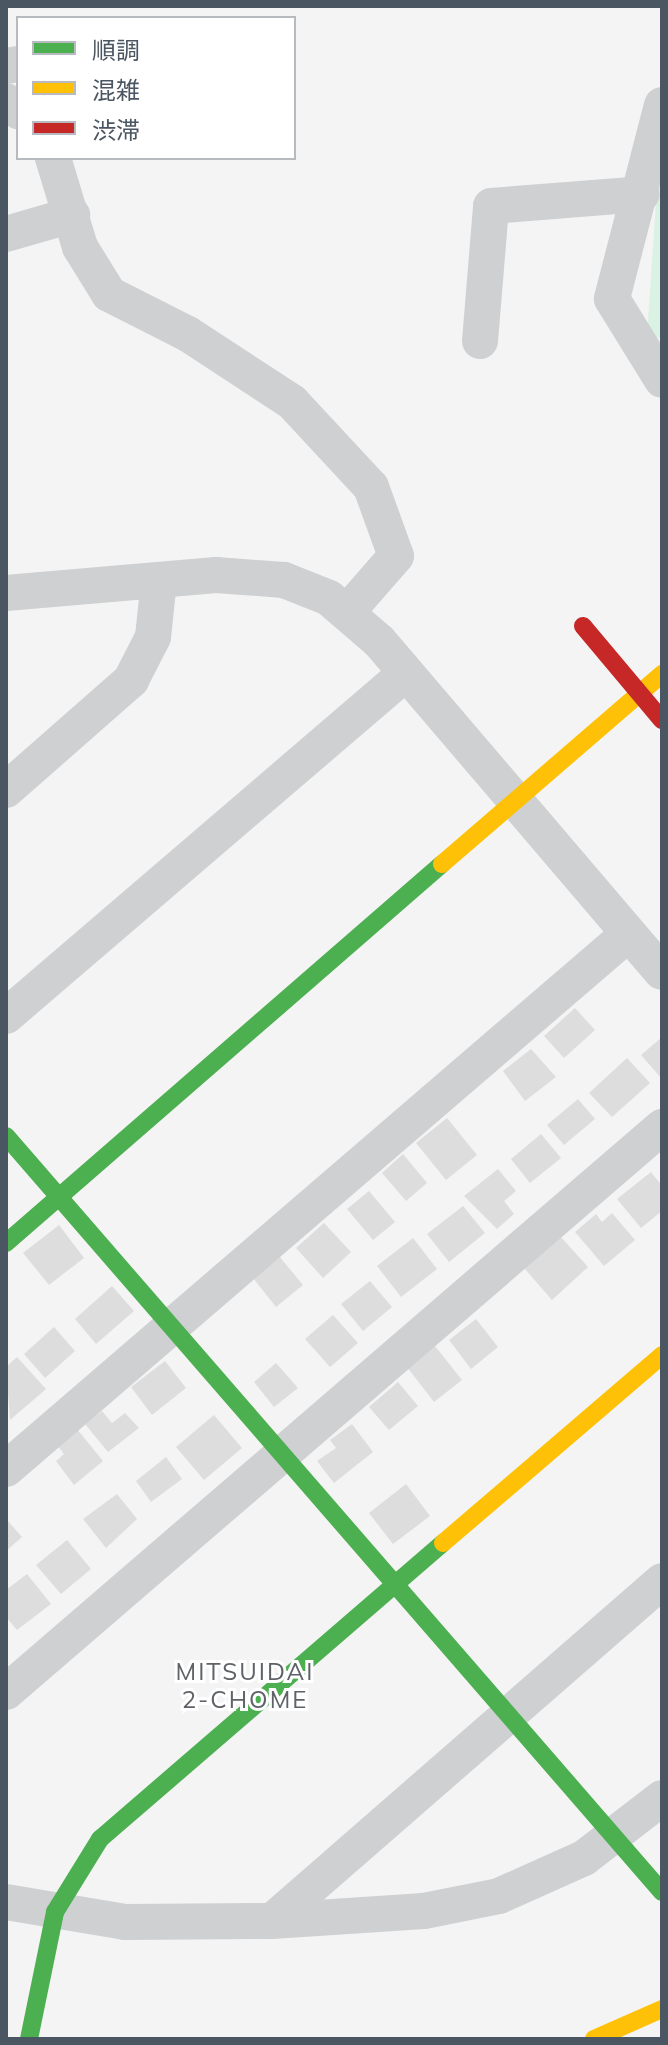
<!DOCTYPE html>
<meta charset="utf-8">
<style>
body{margin:0}
#map{position:relative;width:668px;height:2045px;overflow:hidden;background:#f4f4f4;font-family:Mulish,"Noto Sans JP",sans-serif}
div>[style]{position:absolute}
[style*='--x']{left:calc(var(--x)*1px);top:calc(var(--y)*1px);width:calc(var(--w)*1px);rotate:calc(var(--a)*1deg)}
.green>*{inset:0;background:#d9f2e3}
.building>*{inset:0;background:#ddddde}
.street>*{height:36px;margin:-18px;padding:0 18px;transform-origin:18px;border-radius:18px;background:#ced0d2}
.fast>*{height:18px;margin:-9px;padding:0 9px;transform-origin:9px;border-radius:9px;background:#4caf50}
.slow>*{height:18px;margin:-9px;padding:0 9px;transform-origin:9px;border-radius:9px;background:#ffc107}
.jam>*{height:18px;margin:-9px;padding:0 9px;transform-origin:9px;border-radius:9px;background:#c62828}
span{translate:-50% -50%;white-space:nowrap;text-align:center;line-height:1.15;-webkit-text-stroke:6px #fff;paint-order:stroke}
.neighbourhood-label{font-size:24px;color:#5f6368;letter-spacing:2px}
.frame{position:absolute;inset:0;border:8px solid #4a5661;pointer-events:none}
.legend{position:absolute;left:16px;top:16px;width:280px;height:144px;box-sizing:border-box;background:#fff;border:2px solid #b7bbc0;margin:0;padding:10px 14px;list-style:none;font-size:24px;color:#4a5661}
.legend li{display:flex;align-items:center;gap:16px;height:40px}
.legend b{width:40px;border:2px solid #b7bbc0}
</style>
<div id="map">
<div class="green">
<div style="clip-path:polygon(657px 187px,662px 187px,662px 338px,647px 336px)"></div>
</div>
<div class="building">
<div style="clip-path:polygon(575px 1008px,595px 1030px,564px 1058px,544px 1036px)"></div>
<div style="clip-path:polygon(662px 1037px,662px 1079px,641px 1055px)"></div>
<div style="clip-path:polygon(531px 1049px,556px 1077px,525px 1101px,503px 1071px)"></div>
<div style="clip-path:polygon(627px 1058px,650px 1083px,612px 1117px,589px 1093px)"></div>
<div style="clip-path:polygon(578px 1099px,595px 1119px,564px 1145px,547px 1125px)"></div>
<div style="clip-path:polygon(447px 1118px,477px 1155px,446px 1180px,416px 1143px)"></div>
<div style="clip-path:polygon(541px 1134px,561px 1158px,530px 1183px,511px 1159px)"></div>
<div style="clip-path:polygon(403px 1154px,427px 1183px,406px 1201px,382px 1173px)"></div>
<div style="clip-path:polygon(498px 1169px,516px 1191px,504px 1201px,514px 1214px,497px 1229px,464px 1196px)"></div>
<div style="clip-path:polygon(651px 1172px,662px 1186px,662px 1211px,641px 1228px,617px 1199px)"></div>
<div style="clip-path:polygon(369px 1191px,395px 1222px,373px 1240px,347px 1209px)"></div>
<div style="clip-path:polygon(463px 1206px,485px 1233px,449px 1262px,427px 1234px)"></div>
<div style="clip-path:polygon(612px 1213px,635px 1240px,604px 1266px,575px 1232px,596px 1214px,602px 1222px)"></div>
<div style="clip-path:polygon(324px 1223px,351px 1252px,323px 1278px,296px 1248px)"></div>
<div style="clip-path:polygon(59px 1225px,84px 1258px,49px 1285px,23px 1253px)"></div>
<div style="clip-path:polygon(560px 1236px,588px 1267px,552px 1300px,524px 1268px)"></div>
<div style="clip-path:polygon(413px 1238px,437px 1269px,401px 1297px,377px 1266px)"></div>
<div style="clip-path:polygon(279px 1256px,303px 1285px,276px 1307px,253px 1278px)"></div>
<div style="clip-path:polygon(370px 1281px,392px 1307px,363px 1331px,341px 1304px)"></div>
<div style="clip-path:polygon(112px 1286px,134px 1311px,96px 1344px,75px 1319px)"></div>
<div style="clip-path:polygon(333px 1315px,358px 1343px,330px 1367px,305px 1339px)"></div>
<div style="clip-path:polygon(476px 1319px,498px 1347px,471px 1369px,449px 1340px)"></div>
<div style="clip-path:polygon(54px 1327px,75px 1351px,45px 1378px,24px 1354px)"></div>
<div style="clip-path:polygon(435px 1346px,462px 1380px,434px 1402px,407px 1367px)"></div>
<div style="clip-path:polygon(17px 1357px,46px 1389px,10px 1420px,6px 1367px)"></div>
<div style="clip-path:polygon(165px 1361px,186px 1388px,152px 1415px,131px 1387px)"></div>
<div style="clip-path:polygon(276px 1363px,298px 1388px,274px 1407px,254px 1382px)"></div>
<div style="clip-path:polygon(398px 1382px,418px 1406px,389px 1430px,369px 1407px)"></div>
<div style="clip-path:polygon(102px 1411px,112px 1423px,125px 1413px,139px 1428px,108px 1452px,85px 1424px)"></div>
<div style="clip-path:polygon(214px 1415px,242px 1448px,204px 1480px,176px 1447px)"></div>
<div style="clip-path:polygon(352px 1424px,373px 1452px,334px 1483px,317px 1461px,336px 1448px,330px 1440px)"></div>
<div style="clip-path:polygon(77px 1429px,103px 1461px,74px 1485px,56px 1461px,64px 1454px,57px 1445px)"></div>
<div style="clip-path:polygon(166px 1457px,182px 1479px,151px 1502px,136px 1481px)"></div>
<div style="clip-path:polygon(406px 1484px,430px 1516px,393px 1544px,369px 1513px)"></div>
<div style="clip-path:polygon(117px 1494px,137px 1519px,106px 1548px,83px 1519px)"></div>
<div style="clip-path:polygon(6px 1519px,22px 1537px,6px 1551px)"></div>
<div style="clip-path:polygon(67px 1540px,91px 1569px,61px 1594px,36px 1565px)"></div>
<div style="clip-path:polygon(27px 1574px,51px 1604px,17px 1630px,6px 1617px,6px 1590px)"></div>
</div>
<div class="street">
<div style="--x:6;--y:66;--w:12;--a:-9"></div>
<div style="--x:6;--y:101;--w:16;--a:40"></div>
<div style="--x:662;--y:105;--w:200;--a:104.5"></div>
<div style="--x:612;--y:299;--w:95;--a:58.3"></div>
<div style="--x:53;--y:158;--w:93;--a:73.1"></div>
<div style="--x:80;--y:247;--w:55;--a:58.3"></div>
<div style="--x:109;--y:294;--w:89;--a:26.9"></div>
<div style="--x:188;--y:334;--w:124;--a:33.2"></div>
<div style="--x:292;--y:402;--w:116;--a:47.1"></div>
<div style="--x:371;--y:487;--w:73;--a:70.1"></div>
<div style="--x:396;--y:556;--w:73;--a:131.1"></div>
<div style="--x:6;--y:234;--w:69;--a:-16.1"></div>
<div style="--x:480;--y:341;--w:135;--a:-85.3"></div>
<div style="--x:491;--y:206;--w:151;--a:-4.5"></div>
<div style="--x:6;--y:593;--w:211;--a:-4.9"></div>
<div style="--x:216;--y:575;--w:68;--a:4.2"></div>
<div style="--x:284;--y:580;--w:48;--a:21.8"></div>
<div style="--x:329;--y:598;--w:66;--a:40.7"></div>
<div style="--x:379;--y:641;--w:435;--a:49.5"></div>
<div style="--x:6;--y:790;--w:167;--a:-41.3"></div>
<div style="--x:131;--y:680;--w:48;--a:-62.9"></div>
<div style="--x:153;--y:637;--w:57;--a:-84"></div>
<div style="--x:6;--y:1016;--w:527;--a:-40.61"></div>
<div style="--x:6;--y:1469;--w:820;--a:-40.7"></div>
<div style="--x:6;--y:1692;--w:866;--a:-40.74"></div>
<div style="--x:6;--y:1902;--w:121;--a:9.5"></div>
<div style="--x:125;--y:1922;--w:147;--a:-0.4"></div>
<div style="--x:272;--y:1921;--w:152;--a:-3.8"></div>
<div style="--x:424;--y:1911;--w:76;--a:-11.3"></div>
<div style="--x:499;--y:1896;--w:93;--a:-24.1"></div>
<div style="--x:584;--y:1858;--w:98;--a:-37.6"></div>
<div style="--x:272;--y:1921;--w:517;--a:-41.08"></div>
</div>
<div class="fast">
<div style="--x:6;--y:1136;--w:1001;--a:49.05"></div>
<div style="--x:6;--y:1243;--w:578;--a:-41"></div>
<div style="--x:29;--y:2039;--w:130;--a:-78.4"></div>
<div style="--x:55;--y:1912;--w:86;--a:-58.3"></div>
<div style="--x:100;--y:1839;--w:453;--a:-40.8"></div>
</div>
<div class="slow">
<div style="--x:442;--y:864;--w:291;--a:-40.8"></div>
<div style="--x:443;--y:1543;--w:289;--a:-40.6"></div>
<div style="--x:594;--y:2039;--w:74;--a:-23.8"></div>
</div>
<div class="jam">
<div style="--x:583;--y:626;--w:123;--a:50"></div>
</div>
<div class="neighbourhood-label">
<span style="left:245px;top:1686px">MITSUIDAI<br>2-CHOME</span>
</div>
<div class="frame"></div>
<ul class="legend">
<li><b style="height:10px;background:#4caf50"></b>順調</li>
<li><b style="height:10px;background:#ffc107"></b>混雑</li>
<li><b style="height:10px;background:#c62828"></b>渋滞</li>
</ul>
</div>
